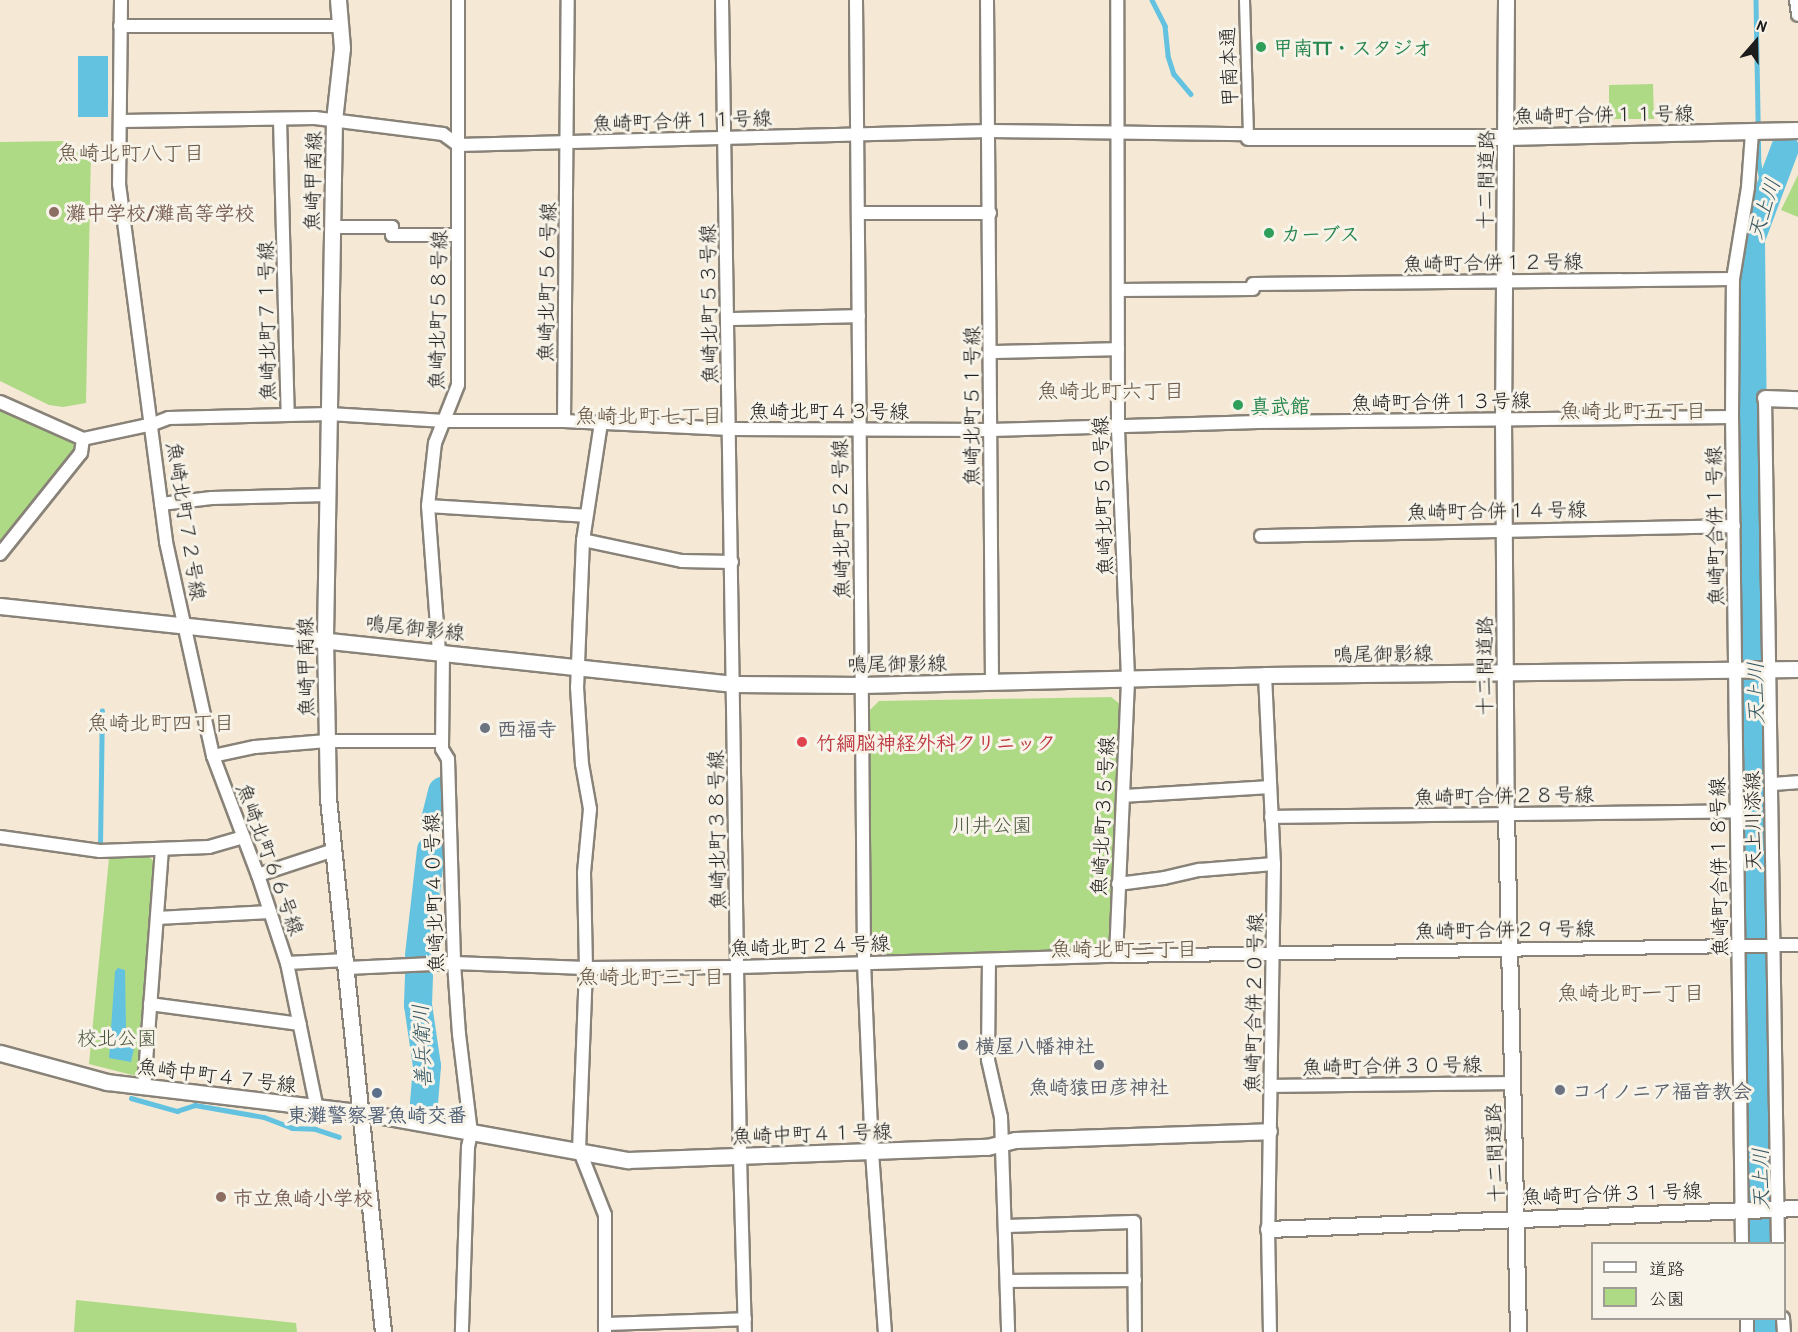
<!DOCTYPE html>
<meta charset="utf-8">
<style>
body{margin:0}
#map{position:relative;width:1798px;height:1332px;overflow:hidden;background:#f5e9d5;font-family:"Patrick Hand","Klee One",sans-serif}
div>[style]{position:absolute}
[style*='--x']{left:calc(var(--x)*1px);top:calc(var(--y)*1px);width:calc(var(--w)*1px);rotate:calc(var(--a)*1deg)}
.green>*{inset:0;background:#aeda86}
.water>*{inset:0;background:#62c2e0}
.stream>*{height:4.5px;margin:-2.25px;padding:0 2.25px;transform-origin:2.25px;border-radius:2.25px;background:#62c2e0}
.river>*{height:28px;margin:-14px;padding:0 14px;transform-origin:14px;border-radius:14px;background:#62c2e0}
.roads{filter:drop-shadow(2px 0 #888278) drop-shadow(-2px 0 #888278) drop-shadow(0 2px #888278) drop-shadow(0 -2px #888278)}
.pedestrian>*{height:9px;margin:-4.5px;padding:0 4.5px;transform-origin:4.5px;border-radius:4.5px;background:#fff}
.minor>*{height:12px;margin:-6px;padding:0 6px;transform-origin:6px;border-radius:6px;background:#fff}
.tertiary>*{height:15px;margin:-7.5px;padding:0 7.5px;transform-origin:7.5px;border-radius:7.5px;background:#fff}
.dots>*{width:16px;height:16px;translate:-50% -50%;box-sizing:border-box;border:3px solid #f7f3e8;border-radius:50%}
span{translate:-50% -50%;white-space:nowrap;text-align:center;line-height:1.15;-webkit-text-stroke:6px #f7f3e8;paint-order:stroke}
.leisure-label{font-size:20px;color:#27864d;font-weight:700}
.left{translate:0 -50%;text-align:left}
.street-label{font-size:20px;color:#1c1c1c}
.education-label{font-size:20px;color:#785e54;font-weight:700}
.worship-label{font-size:20px;color:#5b616d;font-weight:700}
.health-label{font-size:20px;color:#be3a42;font-weight:700}
.park-label{font-size:20px;color:#48553c}
.service-label{font-size:20px;color:#4e5e75;font-weight:700}
.neighbourhood-label{font-size:21px;color:#635240}
.water-label{font-size:21px;color:#345661;font-style:italic}
.legend{position:absolute;left:1591px;top:1242px;width:195px;height:78px;box-sizing:border-box;background:#f7f3e8;border:2px solid #9f9d96;margin:0;padding:8px 10px;list-style:none;font-size:18px;color:#1c1c1c}
.legend li{display:flex;align-items:center;gap:12px;height:30px}
.legend b{width:30px;border:2px solid #9f9d96}
.north{position:absolute;left:1726px;top:12px;width:60px;height:60px;-webkit-text-stroke:4px #f7f3e8;paint-order:stroke;rotate:20deg;font-size:16px;font-weight:700;line-height:24px;text-align:center;color:#1c1c1c}
.north::after{content:'';display:block;margin:auto;width:21px;height:27px;background:#1c1c1c;clip-path:polygon(50% 0,100% 100%,50% 72%,0 100%)}
</style>
<div id="map">
<div class="green">
<div style="clip-path:polygon(1653px 84px,1654px 119px,1609px 119px,1609px 85px)"></div>
<div style="clip-path:polygon(65px 141px,65px 152px,91px 152px,86px 403px,63px 407px,49px 405px,0 381px,0 142px)"></div>
<div style="clip-path:polygon(1798px 175px,1798px 217px,1781px 210px)"></div>
<div style="clip-path:polygon(0 408px,74px 443px,75px 453px,0 547px)"></div>
<div style="clip-path:polygon(1111px 697px,1120px 704px,1109px 940px,1098px 949px,885px 955px,871px 943px,868px 712px,879px 701px)"></div>
<div style="clip-path:polygon(147px 855px,157px 864px,140px 1077px,89px 1064px,109px 858px)"></div>
<div style="clip-path:polygon(76px 1300px,296px 1323px,297px 1332px,74px 1332px)"></div>
</div>
<div class="water">
<div style="clip-path:polygon(78px 56px,108px 56px,108px 117px,78px 117px)"></div>
<div style="clip-path:polygon(118px 968px,125px 970px,126px 1030px,135px 1044px,131px 1062px,109px 1058px,115px 971px)"></div>
</div>
<div class="stream">
<div style="--x:1152;--y:0;--w:29;--a:63"></div>
<div style="--x:1165;--y:26;--w:30;--a:84"></div>
<div style="--x:1168;--y:56;--w:19;--a:72"></div>
<div style="--x:1174;--y:74;--w:26;--a:50"></div>
<div style="--x:1756;--y:0;--w:164;--a:89"></div>
<div style="--x:1759;--y:164;--w:34;--a:80"></div>
<div style="--x:100;--y:847;--w:136;--a:-89.2"></div>
<div style="--x:131;--y:1098;--w:48;--a:15.8"></div>
<div style="--x:177;--y:1111;--w:19;--a:-18"></div>
<div style="--x:195;--y:1105;--w:70;--a:9.9"></div>
<div style="--x:264;--y:1117;--w:30;--a:21"></div>
<div style="--x:292;--y:1128;--w:23;--a:2"></div>
<div style="--x:315;--y:1129;--w:25;--a:18"></div>
</div>
<div class="river">
<div style="--x:435;--y:820;--w:30;--a:-76"></div>
<div style="--x:419;--y:955;--w:106;--a:-83.5"></div>
<div style="--x:419;--y:976;--w:29;--a:92"></div>
<div style="--x:418;--y:1005;--w:62;--a:81.6"></div>
<div style="--x:427;--y:1066;--w:50;--a:94.6"></div>
<div style="--x:1761;--y:1244;--w:1005;--a:-90.57"></div>
<div style="--x:1751;--y:239;--w:97;--a:-69.5"></div>
<div style="--x:1766;--y:1318;--w:14;--a:82"></div>
</div>
<div class="roads">
<div class="pedestrian">
<div style="--x:1244;--y:0;--w:134;--a:88.3"></div>
</div>
<div class="minor">
<div style="--x:121;--y:0;--w:184;--a:90.6"></div>
<div style="--x:119;--y:184;--w:361;--a:82.5"></div>
<div style="--x:166;--y:542;--w:219;--a:77.6"></div>
<div style="--x:213;--y:756;--w:127;--a:69.3"></div>
<div style="--x:258;--y:875;--w:93;--a:71.8"></div>
<div style="--x:287;--y:963;--w:149;--a:78.4"></div>
<div style="--x:722;--y:0;--w:1157;--a:89.11"></div>
<div style="--x:740;--y:1157;--w:175;--a:88.4"></div>
<div style="--x:856;--y:0;--w:962;--a:89.52"></div>
<div style="--x:864;--y:962;--w:190;--a:87.6"></div>
<div style="--x:872;--y:1152;--w:180;--a:85.9"></div>
<div style="--x:987;--y:0;--w:681;--a:89.58"></div>
<div style="--x:1796;--y:0;--w:15;--a:82"></div>
<div style="--x:120;--y:26;--w:220;--a:0"></div>
<div style="--x:280;--y:119;--w:296;--a:88.5"></div>
<div style="--x:122;--y:121;--w:193;--a:-0.9"></div>
<div style="--x:315;--y:118;--w:129;--a:7.1"></div>
<div style="--x:443;--y:134;--w:19;--a:36"></div>
<div style="--x:458;--y:145;--w:531;--a:-1.51"></div>
<div style="--x:989;--y:131;--w:259;--a:0.7"></div>
<div style="--x:858;--y:213;--w:132;--a:0"></div>
<div style="--x:332;--y:227;--w:60;--a:0"></div>
<div style="--x:392;--y:227;--w:8;--a:90"></div>
<div style="--x:392;--y:235;--w:66;--a:0"></div>
<div style="--x:1253;--y:284;--w:480;--a:-0.6"></div>
<div style="--x:1118;--y:290;--w:135;--a:-0.4"></div>
<div style="--x:728;--y:319;--w:131;--a:-1.3"></div>
<div style="--x:990;--y:352;--w:128;--a:-1.3"></div>
<div style="--x:1765;--y:398;--w:846;--a:89.12"></div>
<div style="--x:0;--y:402;--w:91;--a:24"></div>
<div style="--x:83;--y:439;--w:72;--a:-12.1"></div>
<div style="--x:153;--y:424;--w:17;--a:-21"></div>
<div style="--x:169;--y:418;--w:160;--a:-1.4"></div>
<div style="--x:329;--y:414;--w:116;--a:3.5"></div>
<div style="--x:445;--y:421;--w:119;--a:0"></div>
<div style="--x:564;--y:421;--w:166;--a:2.8"></div>
<div style="--x:730;--y:429;--w:261;--a:0.2"></div>
<div style="--x:991;--y:430;--w:267;--a:-1.7"></div>
<div style="--x:1258;--y:422;--w:474;--a:-0.6"></div>
<div style="--x:564;--y:421;--w:421;--a:-89.5"></div>
<div style="--x:601;--y:423;--w:118;--a:98.7"></div>
<div style="--x:583;--y:540;--w:147;--a:92.3"></div>
<div style="--x:577;--y:687;--w:77;--a:86.3"></div>
<div style="--x:582;--y:764;--w:46;--a:79.9"></div>
<div style="--x:590;--y:809;--w:64;--a:95.4"></div>
<div style="--x:584;--y:873;--w:95;--a:88.8"></div>
<div style="--x:586;--y:968;--w:181;--a:92.2"></div>
<div style="--x:579;--y:1149;--w:71;--a:68.5"></div>
<div style="--x:605;--y:1215;--w:117;--a:90"></div>
<div style="--x:161;--y:504;--w:51;--a:-6.7"></div>
<div style="--x:212;--y:498;--w:115;--a:-1.5"></div>
<div style="--x:428;--y:506;--w:157;--a:3.6"></div>
<div style="--x:1261;--y:536;--w:473;--a:-1.2"></div>
<div style="--x:583;--y:540;--w:101;--a:12"></div>
<div style="--x:682;--y:561;--w:50;--a:1.1"></div>
<div style="--x:0;--y:554;--w:129;--a:-51.3"></div>
<div style="--x:81;--y:453;--w:14;--a:-82"></div>
<div style="--x:439;--y:652;--w:146;--a:-94.3"></div>
<div style="--x:428;--y:506;--w:63;--a:-83.7"></div>
<div style="--x:435;--y:443;--w:62;--a:-68.4"></div>
<div style="--x:458;--y:385;--w:385;--a:-90"></div>
<div style="--x:443;--y:652;--w:97;--a:90.6"></div>
<div style="--x:442;--y:749;--w:12;--a:59"></div>
<div style="--x:448;--y:759;--w:204;--a:88.3"></div>
<div style="--x:454;--y:963;--w:71;--a:86"></div>
<div style="--x:459;--y:1034;--w:100;--a:83.1"></div>
<div style="--x:471;--y:1133;--w:14;--a:102"></div>
<div style="--x:468;--y:1147;--w:185;--a:91.9"></div>
<div style="--x:1265;--y:675;--w:189;--a:87.3"></div>
<div style="--x:1274;--y:864;--w:365;--a:90.9"></div>
<div style="--x:1268;--y:1229;--w:103;--a:88.9"></div>
<div style="--x:213;--y:756;--w:43;--a:-12.1"></div>
<div style="--x:255;--y:747;--w:72;--a:-4.8"></div>
<div style="--x:327;--y:741;--w:115;--a:0"></div>
<div style="--x:1772;--y:784;--w:26;--a:-4"></div>
<div style="--x:1123;--y:796;--w:146;--a:-3.5"></div>
<div style="--x:1271;--y:817;--w:466;--a:-0.7"></div>
<div style="--x:0;--y:837;--w:101;--a:8"></div>
<div style="--x:100;--y:851;--w:109;--a:-2.1"></div>
<div style="--x:209;--y:847;--w:36;--a:-16"></div>
<div style="--x:258;--y:875;--w:80;--a:-18.2"></div>
<div style="--x:1118;--y:884;--w:46;--a:-7.4"></div>
<div style="--x:1164;--y:878;--w:37;--a:-13"></div>
<div style="--x:1200;--y:870;--w:74;--a:-4.6"></div>
<div style="--x:157;--y:918;--w:113;--a:-3"></div>
<div style="--x:1116;--y:956;--w:278;--a:-87.5"></div>
<div style="--x:1128;--y:678;--w:251;--a:-92.3"></div>
<div style="--x:1118;--y:427;--w:427;--a:-90.1"></div>
<div style="--x:989;--y:960;--w:100;--a:90.6"></div>
<div style="--x:988;--y:1060;--w:58;--a:77.2"></div>
<div style="--x:1001;--y:1117;--w:215;--a:88.1"></div>
<div style="--x:287;--y:963;--w:60;--a:-2.9"></div>
<div style="--x:347;--y:968;--w:107;--a:-2.7"></div>
<div style="--x:454;--y:963;--w:132;--a:2.2"></div>
<div style="--x:586;--y:968;--w:151;--a:-0.4"></div>
<div style="--x:737;--y:967;--w:379;--a:-1.7"></div>
<div style="--x:1116;--y:956;--w:682;--a:-0.92"></div>
<div style="--x:150;--y:1004;--w:151;--a:7.6"></div>
<div style="--x:1272;--y:1086;--w:240;--a:-0.7"></div>
<div style="--x:144;--y:1088;--w:239;--a:-85.7"></div>
<div style="--x:1005;--y:1226;--w:129;--a:-1.8"></div>
<div style="--x:1134;--y:1222;--w:110;--a:89.5"></div>
<div style="--x:1742;--y:1244;--w:827;--a:-90.69"></div>
<div style="--x:1732;--y:417;--w:138;--a:-89.6"></div>
<div style="--x:1733;--y:279;--w:93;--a:-80.7"></div>
<div style="--x:1748;--y:187;--w:55;--a:-85.8"></div>
<div style="--x:1007;--y:1281;--w:128;--a:-0.4"></div>
<div style="--x:1747;--y:1318;--w:14;--a:90"></div>
<div style="--x:1783;--y:1318;--w:14;--a:86"></div>
<div style="--x:605;--y:1324;--w:140;--a:-2"></div>
</div>
<div class="tertiary">
<div style="--x:338;--y:0;--w:48;--a:85.2"></div>
<div style="--x:342;--y:48;--w:73;--a:96.3"></div>
<div style="--x:334;--y:121;--w:517;--a:91"></div>
<div style="--x:325;--y:638;--w:160;--a:88.9"></div>
<div style="--x:328;--y:798;--w:537;--a:84.12"></div>
<div style="--x:1506;--y:0;--w:419;--a:90.4"></div>
<div style="--x:1503;--y:419;--w:396;--a:89.6"></div>
<div style="--x:1506;--y:815;--w:517;--a:88.67"></div>
<div style="--x:1248;--y:137;--w:259;--a:0"></div>
<div style="--x:1507;--y:137;--w:291;--a:-1.4"></div>
<div style="--x:1765;--y:398;--w:33;--a:2"></div>
<div style="--x:0;--y:606;--w:738;--a:6.07"></div>
<div style="--x:734;--y:684;--w:127;--a:0.5"></div>
<div style="--x:861;--y:685;--w:404;--a:-1.4"></div>
<div style="--x:1265;--y:675;--w:533;--a:-0.64"></div>
<div style="--x:0;--y:1053;--w:111;--a:15.2"></div>
<div style="--x:107;--y:1082;--w:255;--a:6.8"></div>
<div style="--x:360;--y:1112;--w:272;--a:10.2"></div>
<div style="--x:628;--y:1160;--w:359;--a:-2.1"></div>
<div style="--x:987;--y:1147;--w:29;--a:-14"></div>
<div style="--x:1015;--y:1140;--w:254;--a:-2"></div>
<div style="--x:1268;--y:1229;--w:530;--a:-2.27"></div>
</div>
</div>
<div class="dots">
<div style="left:1261px;top:47px;background:#2e9e5b"></div>
<div style="left:54px;top:212px;background:#8d6e63"></div>
<div style="left:1269px;top:233px;background:#2e9e5b"></div>
<div style="left:1238px;top:405px;background:#2e9e5b"></div>
<div style="left:485px;top:728px;background:#6b7280"></div>
<div style="left:802px;top:742px;background:#e0444e"></div>
<div style="left:963px;top:1045px;background:#6b7280"></div>
<div style="left:1099px;top:1065px;background:#6b7280"></div>
<div style="left:1560px;top:1090px;background:#6b7280"></div>
<div style="left:377px;top:1093px;background:#5c6f8a"></div>
<div style="left:221px;top:1197px;background:#8d6e63"></div>
</div>
<div class="leisure-label">
<span class="left" style="left:1273px;top:47px">甲南TT・スタジオ</span>
<span class="left" style="left:1281px;top:233px">カーブス</span>
<span class="left" style="left:1250px;top:405px">真武館</span>
</div>
<div class="street-label">
<span style="left:1228px;top:67px;rotate:-92deg">甲南本通</span>
<span style="left:1604px;top:114px;rotate:-1deg">魚崎町合併１１号線</span>
<span style="left:682px;top:120px;rotate:-2deg">魚崎町合併１１号線</span>
<span style="left:1485px;top:180px;rotate:-89deg">十二間道路</span>
<span style="left:312px;top:181px;rotate:-89deg">魚崎甲南線</span>
<span style="left:1493px;top:262px;rotate:-1deg">魚崎町合併１２号線</span>
<span style="left:546px;top:282px;rotate:-89deg">魚崎北町５６号線</span>
<span style="left:708px;top:304px;rotate:-91deg">魚崎北町５３号線</span>
<span style="left:437px;top:310px;rotate:-89deg">魚崎北町５８号線</span>
<span style="left:266px;top:321px;rotate:-91deg">魚崎北町７１号線</span>
<span style="left:1441px;top:401px;rotate:-1deg">魚崎町合併１３号線</span>
<span style="left:971px;top:406px;rotate:-90deg">魚崎北町５１号線</span>
<span style="left:829px;top:410px">魚崎北町４３号線</span>
<span style="left:1102px;top:496px;rotate:-92deg">魚崎北町５０号線</span>
<span style="left:1497px;top:510px;rotate:-1deg">魚崎町合併１４号線</span>
<span style="left:840px;top:519px;rotate:-91deg">魚崎北町５２号線</span>
<span style="left:187px;top:521px;rotate:81deg">魚崎北町７２号線</span>
<span style="left:1714px;top:526px;rotate:-91deg">魚崎町合併１号線</span>
<span style="left:415px;top:627px;rotate:6deg">鳴尾御影線</span>
<span style="left:1383px;top:653px;rotate:-1deg">鳴尾御影線</span>
<span style="left:897px;top:663px;rotate:-1deg">鳴尾御影線</span>
<span style="left:1484px;top:666px;rotate:-90deg">十二間道路</span>
<span style="left:305px;top:667px;rotate:-91deg">魚崎甲南線</span>
<span style="left:1504px;top:795px;rotate:-1deg">魚崎町合併２８号線</span>
<span style="left:1102px;top:816px;rotate:-87deg">魚崎北町３５号線</span>
<span style="left:1752px;top:821px;rotate:-91deg">天上川添線</span>
<span style="left:716px;top:830px;rotate:-91deg">魚崎北町３８号線</span>
<span style="left:271px;top:859px;rotate:70deg">魚崎北町６６号線</span>
<span style="left:1718px;top:867px;rotate:-91deg">魚崎町合併１８号線</span>
<span style="left:433px;top:893px;rotate:-92deg">魚崎北町４０号線</span>
<span style="left:1505px;top:929px;rotate:-1deg">魚崎町合併２９号線</span>
<span style="left:810px;top:945px;rotate:-2deg">魚崎北町２４号線</span>
<span style="left:1253px;top:1003px;rotate:-89deg">魚崎町合併２０号線</span>
<span style="left:1392px;top:1065px;rotate:-1deg">魚崎町合併３０号線</span>
<span style="left:217px;top:1075px;rotate:7deg">魚崎中町４７号線</span>
<span style="left:812px;top:1133px;rotate:-2deg">魚崎中町４１号線</span>
<span style="left:1494px;top:1153px;rotate:-92deg">十二間道路</span>
<span style="left:1612px;top:1193px;rotate:-2deg">魚崎町合併３１号線</span>
</div>
<div class="education-label">
<span class="left" style="left:66px;top:212px">灘中学校/灘高等学校</span>
<span class="left" style="left:233px;top:1197px">市立魚崎小学校</span>
</div>
<div class="worship-label">
<span class="left" style="left:497px;top:728px">西福寺</span>
<span class="left" style="left:975px;top:1045px">横屋八幡神社</span>
<span style="left:1099px;top:1086px">魚崎猿田彦神社</span>
<span class="left" style="left:1572px;top:1090px">コイノニア福音教会</span>
</div>
<div class="health-label">
<span class="left" style="left:816px;top:742px">竹綱脳神経外科クリニック</span>
</div>
<div class="park-label">
<span style="left:992px;top:824px">川井公園</span>
<span style="left:117px;top:1037px">校北公園</span>
</div>
<div class="service-label">
<span style="left:377px;top:1114px">東灘警察署魚崎交番</span>
</div>
<div class="neighbourhood-label">
<span style="left:131px;top:153px">魚崎北町八丁目</span>
<span style="left:1111px;top:391px">魚崎北町六丁目</span>
<span style="left:1633px;top:411px">魚崎北町五丁目</span>
<span style="left:649px;top:416px">魚崎北町七丁目</span>
<span style="left:161px;top:723px">魚崎北町四丁目</span>
<span style="left:1124px;top:949px">魚崎北町二丁目</span>
<span style="left:651px;top:977px">魚崎北町三丁目</span>
<span style="left:1631px;top:993px">魚崎北町一丁目</span>
</div>
<div class="water-label">
<span style="left:1764px;top:209px;rotate:-72deg">天上川</span>
<span style="left:1756px;top:693px;rotate:-91deg">天上川</span>
<span style="left:422px;top:1046px;rotate:-92deg">善兵衛川</span>
<span style="left:1761px;top:1179px;rotate:-91deg">天上川</span>
</div>
<ul class="legend">
<li><b style="height:8px;background:#fff"></b>道路</li>
<li><b style="height:16px;background:#aeda86"></b>公園</li>
</ul>
<div class="north">N</div>
</div>
